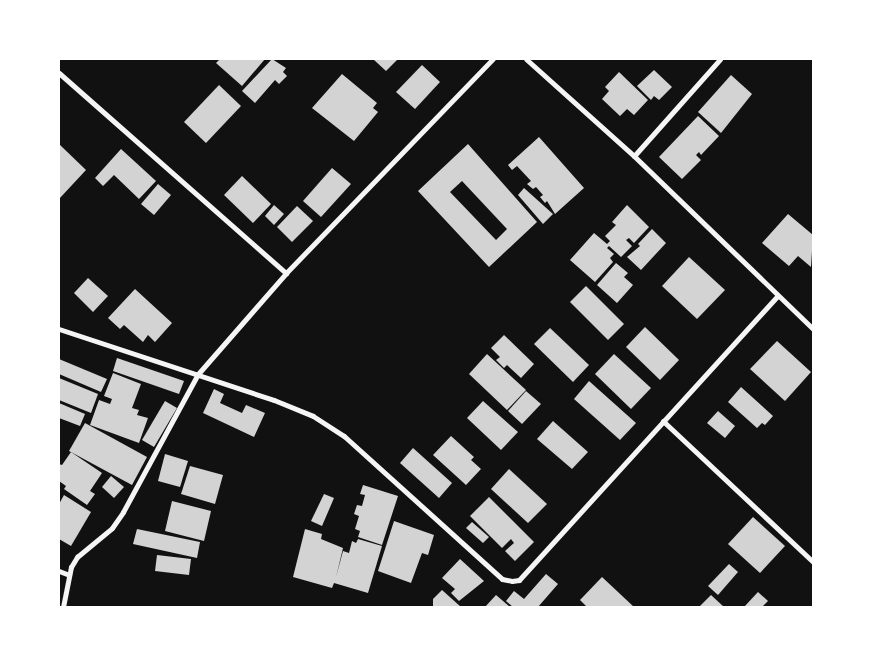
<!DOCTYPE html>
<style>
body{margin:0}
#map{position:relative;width:872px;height:666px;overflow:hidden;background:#111;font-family:"Work Sans",sans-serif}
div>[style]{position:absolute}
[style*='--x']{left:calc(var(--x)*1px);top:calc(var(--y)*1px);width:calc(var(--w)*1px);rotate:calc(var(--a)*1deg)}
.building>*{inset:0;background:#d3d3d3}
.minor>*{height:5px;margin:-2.5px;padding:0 2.5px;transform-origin:2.5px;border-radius:2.5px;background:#f5f5f5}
span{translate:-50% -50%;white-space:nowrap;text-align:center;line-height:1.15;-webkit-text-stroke:4.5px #fff;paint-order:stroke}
.frame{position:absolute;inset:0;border:60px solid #fff;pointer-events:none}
</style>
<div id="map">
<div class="building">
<div style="clip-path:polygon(220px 59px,265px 59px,242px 86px,216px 63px)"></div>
<div style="clip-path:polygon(272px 59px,286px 68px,283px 72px,287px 76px,279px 84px,275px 80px,255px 103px,242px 91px)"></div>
<div style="clip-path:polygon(373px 59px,398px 59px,386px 71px)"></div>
<div style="clip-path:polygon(422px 65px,440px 82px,415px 109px,396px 92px)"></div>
<div style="clip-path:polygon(654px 70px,672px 87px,659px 100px,654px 96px,651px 100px,637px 86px)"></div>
<div style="clip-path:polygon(619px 72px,648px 100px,634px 115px,627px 109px,620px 116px,602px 99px,609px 91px,605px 87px)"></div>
<div style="clip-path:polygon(342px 74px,377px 103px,373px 108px,378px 112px,354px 141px,312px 108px)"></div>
<div style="clip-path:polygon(731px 75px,752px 94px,721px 133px,698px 112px)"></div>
<div style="clip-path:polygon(219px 85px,241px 106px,206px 143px,184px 122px)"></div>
<div style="clip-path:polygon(698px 116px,719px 136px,701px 155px,699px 152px,696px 155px,701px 160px,682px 179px,659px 157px)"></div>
<div style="clip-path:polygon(539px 137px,584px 188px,555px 214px,547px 201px,545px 203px,540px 197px,543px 195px,536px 187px,533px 189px,527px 184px,531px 181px,517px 166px,512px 170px,508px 165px)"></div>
<div style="clip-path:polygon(59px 144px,86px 170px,59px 199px)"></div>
<div style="clip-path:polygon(evenodd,468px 144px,537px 222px,489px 267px,418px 191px,468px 144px,462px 181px,507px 229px,496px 240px,450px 192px,462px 181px)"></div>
<div style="clip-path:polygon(121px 149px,156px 181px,139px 199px,114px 175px,103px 186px,95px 178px)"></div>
<div style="clip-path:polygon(332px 168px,351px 184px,321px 217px,303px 201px)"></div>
<div style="clip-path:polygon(242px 176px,271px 204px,253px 223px,224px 195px)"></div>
<div style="clip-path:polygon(158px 184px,171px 195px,154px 215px,141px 204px)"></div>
<div style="clip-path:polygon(524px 188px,553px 214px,543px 224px,518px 195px)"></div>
<div style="clip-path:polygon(274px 205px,284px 214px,274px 225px,265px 216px)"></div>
<div style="clip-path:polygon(627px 205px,649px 227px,634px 243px,629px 238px,626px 240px,632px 246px,621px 257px,609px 246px,607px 248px,614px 254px,610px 258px,613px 262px,595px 282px,570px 260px,594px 233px,607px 244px,610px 241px,605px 236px,616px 225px,612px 222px)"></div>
<div style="clip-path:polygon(297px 206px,313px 221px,292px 242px,277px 227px)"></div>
<div style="clip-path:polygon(788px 214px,813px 235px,811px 267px,798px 256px,789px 266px,762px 243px)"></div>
<div style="clip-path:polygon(652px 229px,666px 243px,641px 270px,627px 257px,640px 246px,638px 244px)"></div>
<div style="clip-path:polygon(689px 257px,725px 290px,697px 319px,662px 286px)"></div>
<div style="clip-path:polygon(616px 263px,628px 273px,624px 277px,633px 285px,617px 303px,597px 285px)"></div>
<div style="clip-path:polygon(88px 278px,108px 296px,93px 312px,74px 293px)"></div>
<div style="clip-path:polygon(586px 286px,624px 324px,608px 340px,570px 302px)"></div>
<div style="clip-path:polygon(135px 289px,172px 323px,155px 342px,148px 335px,143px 342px,124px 325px,120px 329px,108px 318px)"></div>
<div style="clip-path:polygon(645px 327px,679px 360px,660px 380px,626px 347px)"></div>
<div style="clip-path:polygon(550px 328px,589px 365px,573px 382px,534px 344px)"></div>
<div style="clip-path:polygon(504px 335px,534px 364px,521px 378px,507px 365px,504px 368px,496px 360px,500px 357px,491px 348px)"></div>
<div style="clip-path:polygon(777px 341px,811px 372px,785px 401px,750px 369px)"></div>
<div style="clip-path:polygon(487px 354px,526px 390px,507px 410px,469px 374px)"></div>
<div style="clip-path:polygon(614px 354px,651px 388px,631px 409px,595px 374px)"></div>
<div style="clip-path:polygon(117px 358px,184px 381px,179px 394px,113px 371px)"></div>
<div style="clip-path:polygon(59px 359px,107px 379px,101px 392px,59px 374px)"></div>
<div style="clip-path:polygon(113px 373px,141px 384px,132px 408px,139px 410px,137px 415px,148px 418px,139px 443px,90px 425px,99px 400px,110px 404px,112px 399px,104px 396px)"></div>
<div style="clip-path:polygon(59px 378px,98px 394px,91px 413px,59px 400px)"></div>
<div style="clip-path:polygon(589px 381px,636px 423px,620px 440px,574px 399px)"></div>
<div style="clip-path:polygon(741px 387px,773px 416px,765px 425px,762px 423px,757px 428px,728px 402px)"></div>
<div style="clip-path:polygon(214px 389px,224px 394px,220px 403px,242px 413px,246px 405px,265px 413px,254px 437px,203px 413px)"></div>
<div style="clip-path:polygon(526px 391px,541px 404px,522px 424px,508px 411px)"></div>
<div style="clip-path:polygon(165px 401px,177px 408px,154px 447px,142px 440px)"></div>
<div style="clip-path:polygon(483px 401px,518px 432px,501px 450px,467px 418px)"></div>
<div style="clip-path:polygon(59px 403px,85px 414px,80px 426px,59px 418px)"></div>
<div style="clip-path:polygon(718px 411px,735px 426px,725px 438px,707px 423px)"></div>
<div style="clip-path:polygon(553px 421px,588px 452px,572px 469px,537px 439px)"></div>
<div style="clip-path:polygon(85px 423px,147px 457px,132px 485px,69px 451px)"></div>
<div style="clip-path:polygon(451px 436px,474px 457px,471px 460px,481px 469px,466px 485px,433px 455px)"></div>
<div style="clip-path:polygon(413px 448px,452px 483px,439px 498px,400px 463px)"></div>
<div style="clip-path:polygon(71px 452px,102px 473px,90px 491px,95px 494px,87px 505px,64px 489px,66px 486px,59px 481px,59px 464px,62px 465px)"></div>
<div style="clip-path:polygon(165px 454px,188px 461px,180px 487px,158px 481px)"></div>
<div style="clip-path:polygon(190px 466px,223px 475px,215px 504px,181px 494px)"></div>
<div style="clip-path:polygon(509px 469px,547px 504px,528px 523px,491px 489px)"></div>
<div style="clip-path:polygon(111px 476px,124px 487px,114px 498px,102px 487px)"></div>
<div style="clip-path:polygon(363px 485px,398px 496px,382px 545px,358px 537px,360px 531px,355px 529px,359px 516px,354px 514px,357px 505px,362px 506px,365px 495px,360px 494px)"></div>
<div style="clip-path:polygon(324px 494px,334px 498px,322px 526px,311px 521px)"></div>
<div style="clip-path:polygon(64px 495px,91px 512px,71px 546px,59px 539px,59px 504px)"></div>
<div style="clip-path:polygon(489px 497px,534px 542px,515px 561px,505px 551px,514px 543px,511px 539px,502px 548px,470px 516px)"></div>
<div style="clip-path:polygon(172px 501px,211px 511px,204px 541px,165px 531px)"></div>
<div style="clip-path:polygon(753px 517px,785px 546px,760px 573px,728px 544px)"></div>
<div style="clip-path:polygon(394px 521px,434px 535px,428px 555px,422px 553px,411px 583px,378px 571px)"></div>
<div style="clip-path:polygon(472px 522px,489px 537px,483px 543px,466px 528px)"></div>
<div style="clip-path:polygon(137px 529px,200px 542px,197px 558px,133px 544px)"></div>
<div style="clip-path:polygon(305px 529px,322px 534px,321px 539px,343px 548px,336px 577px,343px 551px,349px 553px,352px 541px,356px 543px,358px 539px,382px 546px,368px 593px,334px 583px,332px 588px,293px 577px)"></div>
<div style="clip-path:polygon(157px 555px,191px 559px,189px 575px,155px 571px)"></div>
<div style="clip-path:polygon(460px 559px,484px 581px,459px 601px,451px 593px,455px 589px,442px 578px)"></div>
<div style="clip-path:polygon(729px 564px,738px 572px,718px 595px,708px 586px)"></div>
<div style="clip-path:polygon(546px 574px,558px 584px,538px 607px,513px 607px,506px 601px,514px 591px,524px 599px)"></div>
<div style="clip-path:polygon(602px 577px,634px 607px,587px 607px,580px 600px)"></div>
<div style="clip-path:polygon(442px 590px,461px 607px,433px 607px,433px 599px)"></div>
<div style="clip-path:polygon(758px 592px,768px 601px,762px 607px,744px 607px)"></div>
<div style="clip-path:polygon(496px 595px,510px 607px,485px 607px)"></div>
<div style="clip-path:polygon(711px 595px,724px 607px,699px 607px)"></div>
</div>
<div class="minor">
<div style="--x:526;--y:59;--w:145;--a:41.9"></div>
<div style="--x:634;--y:156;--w:249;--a:44"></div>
<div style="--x:59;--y:73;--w:303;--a:41.4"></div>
<div style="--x:634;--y:156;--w:130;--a:-48.4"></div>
<div style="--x:59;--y:329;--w:226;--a:18.3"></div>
<div style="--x:274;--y:400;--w:42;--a:22.3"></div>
<div style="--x:313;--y:416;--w:37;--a:33"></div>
<div style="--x:344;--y:436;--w:213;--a:42.1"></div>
<div style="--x:502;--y:579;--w:10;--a:11"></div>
<div style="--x:512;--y:581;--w:7;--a:-8"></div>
<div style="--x:519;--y:580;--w:384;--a:-47.7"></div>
<div style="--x:663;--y:421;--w:206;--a:43.2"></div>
<div style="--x:59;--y:571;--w:9;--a:21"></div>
<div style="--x:63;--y:607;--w:41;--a:-78.7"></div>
<div style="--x:71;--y:567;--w:12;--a:-59"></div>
<div style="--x:77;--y:557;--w:45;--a:-39.6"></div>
<div style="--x:112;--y:528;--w:19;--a:-55"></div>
<div style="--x:123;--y:512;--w:157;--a:-61.5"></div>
<div style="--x:198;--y:374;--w:134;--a:-48.9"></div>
<div style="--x:286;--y:273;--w:298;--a:-46"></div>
</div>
<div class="frame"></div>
</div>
